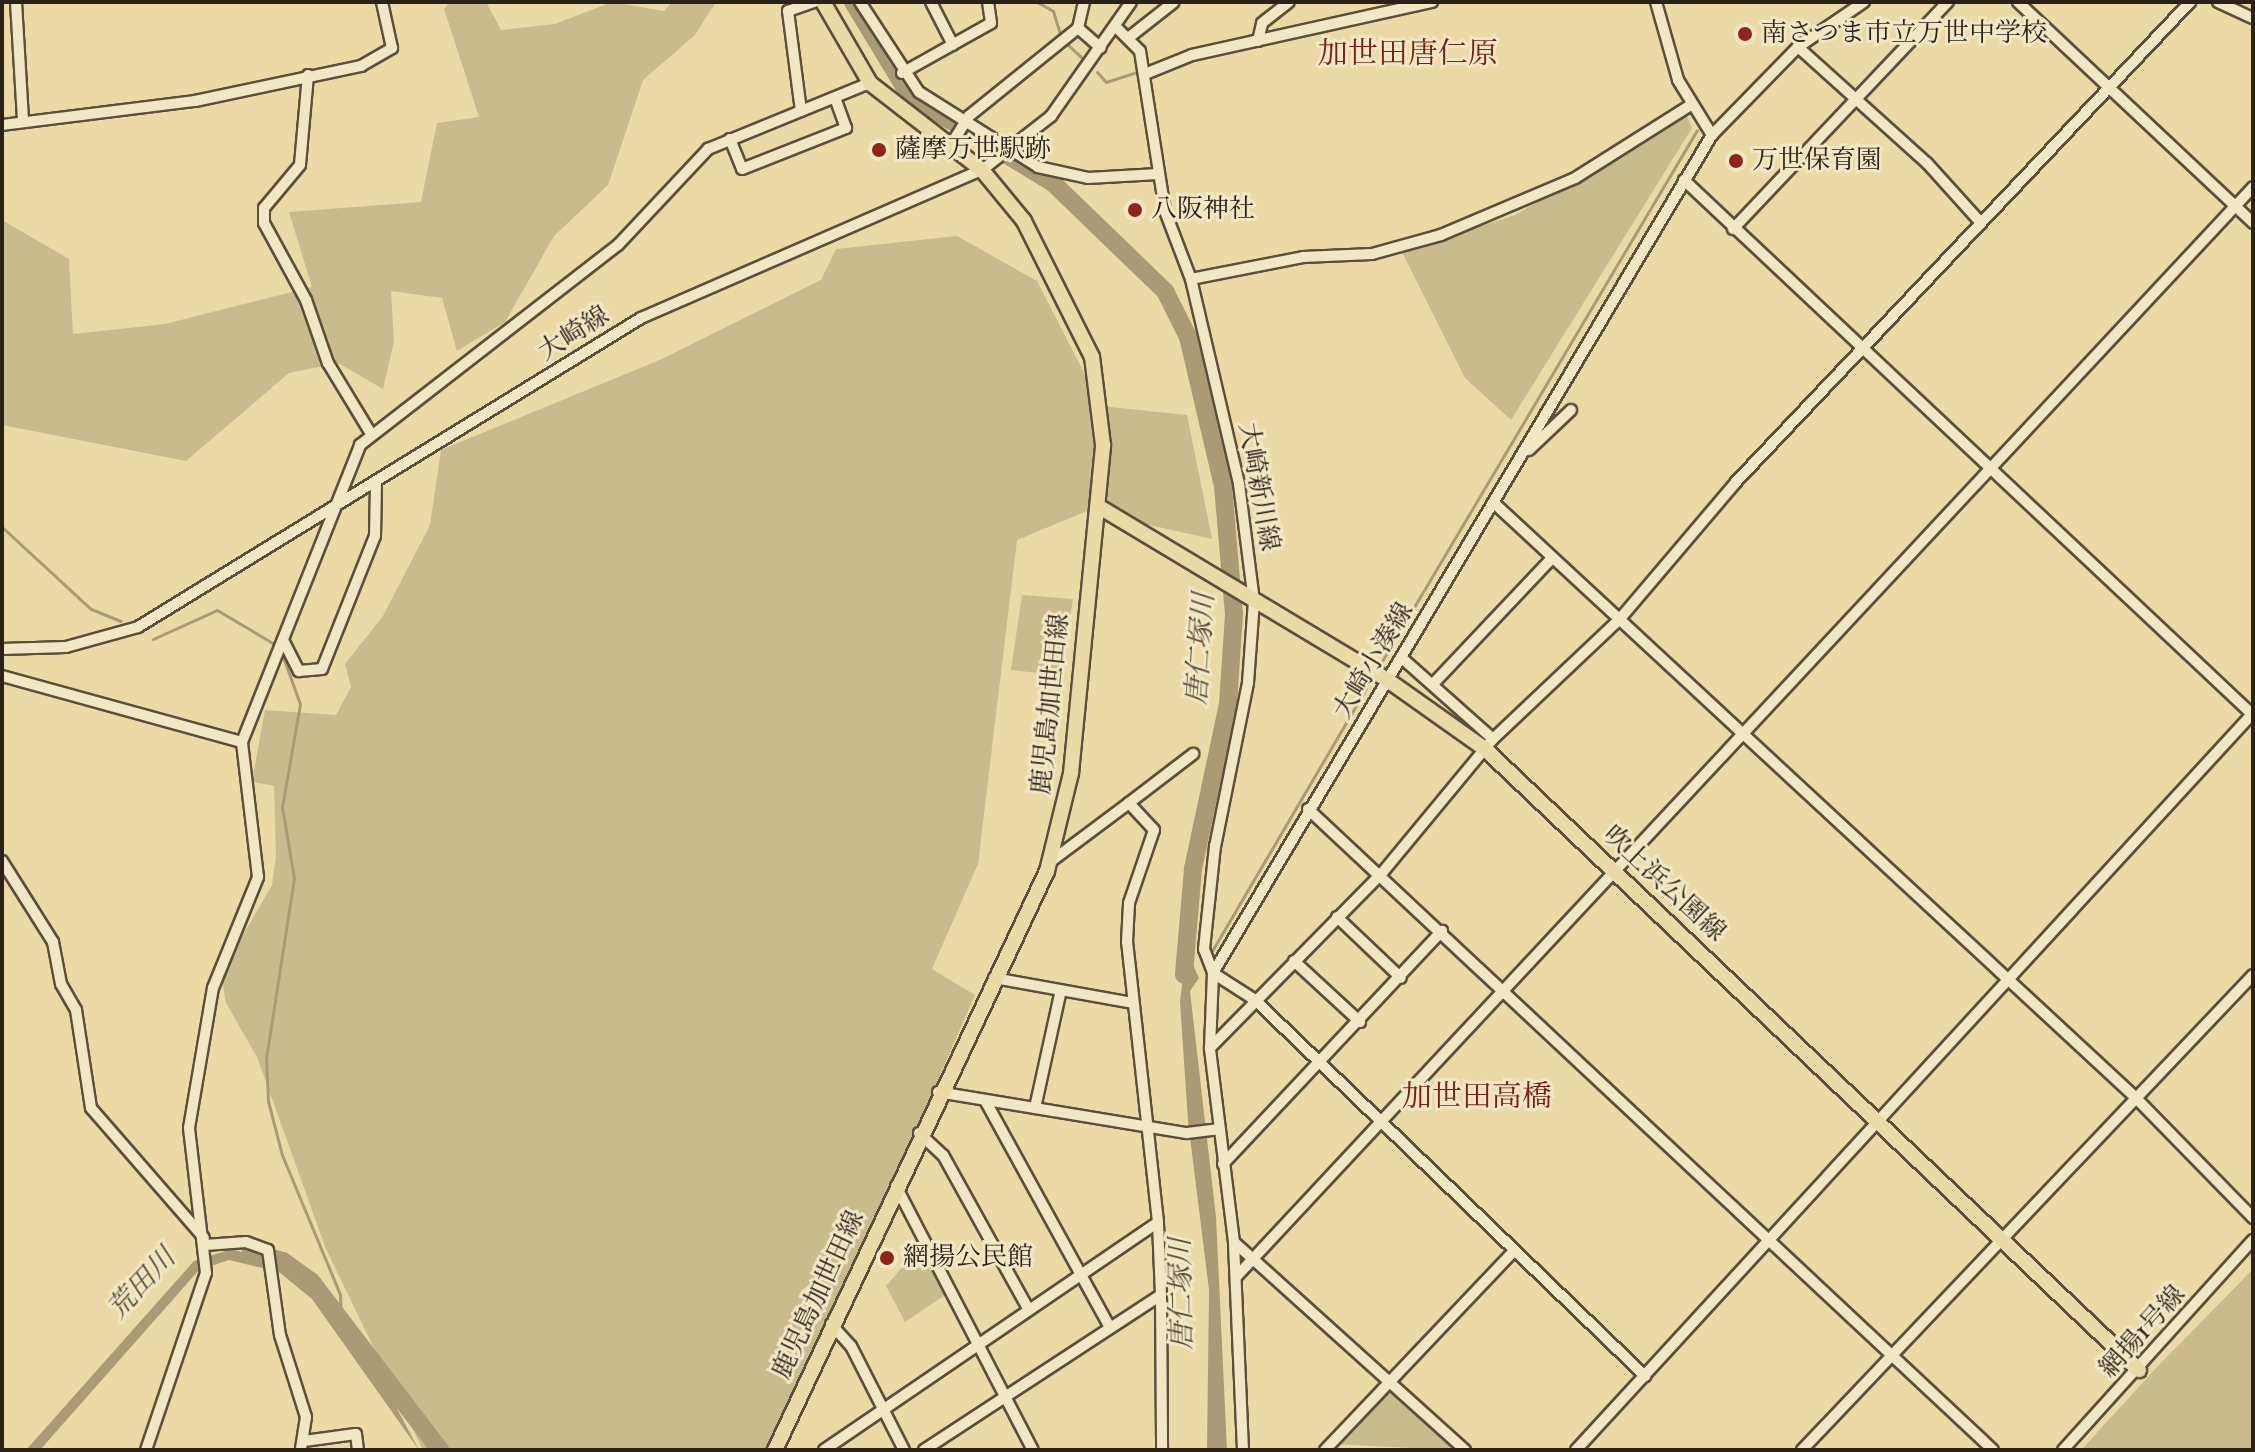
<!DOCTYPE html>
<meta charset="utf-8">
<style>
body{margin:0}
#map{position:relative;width:2255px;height:1452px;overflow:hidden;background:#ebdaa6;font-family:"IM FELL Double Pica","Noto Serif JP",serif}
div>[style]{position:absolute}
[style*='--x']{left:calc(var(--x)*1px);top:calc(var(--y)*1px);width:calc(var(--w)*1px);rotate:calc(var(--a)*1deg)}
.green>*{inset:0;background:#cabb8e}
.water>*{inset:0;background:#aa9b76}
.stream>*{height:3px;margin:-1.5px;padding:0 1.5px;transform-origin:1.5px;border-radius:1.5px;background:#aa9b76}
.river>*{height:18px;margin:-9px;padding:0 9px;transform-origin:9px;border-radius:9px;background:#aa9b76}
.roads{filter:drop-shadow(2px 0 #5b4f3c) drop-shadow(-2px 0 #5b4f3c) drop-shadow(0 2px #5b4f3c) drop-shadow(0 -2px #5b4f3c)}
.minor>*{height:10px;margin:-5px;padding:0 5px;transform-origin:5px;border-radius:5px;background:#f2e7c5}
.major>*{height:14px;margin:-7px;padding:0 7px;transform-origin:7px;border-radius:7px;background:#ebdaa6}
.dots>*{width:22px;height:22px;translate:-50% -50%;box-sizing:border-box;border:4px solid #f2e7c5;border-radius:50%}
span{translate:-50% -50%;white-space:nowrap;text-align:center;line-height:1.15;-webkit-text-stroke:6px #f2e7c5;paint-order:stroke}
.poi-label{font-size:26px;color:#2b2119}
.left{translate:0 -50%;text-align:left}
.street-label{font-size:26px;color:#2b2119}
.water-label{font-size:28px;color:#574c3a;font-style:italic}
.quarter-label{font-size:30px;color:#7a1f14}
.frame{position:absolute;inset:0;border:4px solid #2b2119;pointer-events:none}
</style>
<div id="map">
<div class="green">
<div style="clip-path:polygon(450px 2px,486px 2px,501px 30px,555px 24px,612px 2px,664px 11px,672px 2px,716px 2px,695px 35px,643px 80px,608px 185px,554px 236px,505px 322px,457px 351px,442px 298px,391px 291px,394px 341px,383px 389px,338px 363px,289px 373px,186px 461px,2px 425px,2px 220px,69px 259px,73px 334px,165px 324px,312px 287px,289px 212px,421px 202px,437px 123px,479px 117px,444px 9px)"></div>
<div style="clip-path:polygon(1687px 116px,1692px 128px,1511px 420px,1465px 378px,1402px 252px,1515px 215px)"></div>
<div style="clip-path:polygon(957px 236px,1037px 281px,1101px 406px,1187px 415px,1212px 539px,1087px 511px,1017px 540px,978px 864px,932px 969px,975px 995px,776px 1450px,423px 1450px,326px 1249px,257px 1057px,226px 1003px,221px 973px,272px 885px,276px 856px,274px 786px,252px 782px,265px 710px,336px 715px,351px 687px,345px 664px,383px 616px,430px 525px,441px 450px,662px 359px,821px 280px,836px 249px)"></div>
<div style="clip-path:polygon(1022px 595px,1073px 599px,1062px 676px,1011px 670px)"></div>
<div style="clip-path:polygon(922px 1244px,945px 1295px,905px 1322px,886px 1286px)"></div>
<div style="clip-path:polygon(2253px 1269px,2253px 1450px,2081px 1450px,2158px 1366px)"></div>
<div style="clip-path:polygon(1388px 1388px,1454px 1450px,1332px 1444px)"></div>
</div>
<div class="water">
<div style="clip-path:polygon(1186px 950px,1199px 978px,1190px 991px,1216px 1217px,1227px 1450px,1207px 1450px,1209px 1290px,1188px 1121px,1180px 1002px)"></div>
<div style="clip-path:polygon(232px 1249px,282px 1264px,319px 1297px,386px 1388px,419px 1450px,312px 1299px,279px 1272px,229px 1260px,199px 1270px,40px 1450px,26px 1450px,194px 1261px)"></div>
</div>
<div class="stream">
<div style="--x:1037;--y:2;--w:18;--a:29"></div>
<div style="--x:1053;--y:11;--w:28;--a:73"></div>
<div style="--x:1266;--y:27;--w:23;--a:-40"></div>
<div style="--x:1233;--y:41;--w:18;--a:-19"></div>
<div style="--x:1067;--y:44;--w:19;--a:43"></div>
<div style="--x:1097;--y:72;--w:13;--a:48"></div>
<div style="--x:1106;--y:82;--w:32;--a:-18"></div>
<div style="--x:2;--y:527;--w:121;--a:42.7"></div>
<div style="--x:91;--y:609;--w:32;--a:22"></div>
<div style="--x:153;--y:639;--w:70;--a:-24.4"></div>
<div style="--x:217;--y:610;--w:69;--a:30.7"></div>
<div style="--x:281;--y:651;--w:56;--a:70.3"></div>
<div style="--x:300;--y:704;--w:105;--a:99.9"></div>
<div style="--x:282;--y:807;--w:72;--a:80.4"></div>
<div style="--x:294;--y:878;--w:182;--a:98.8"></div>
<div style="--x:266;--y:1058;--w:43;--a:87.3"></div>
<div style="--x:268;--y:1101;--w:56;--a:75.5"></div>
<div style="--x:282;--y:1155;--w:151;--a:67.4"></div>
<div style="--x:340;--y:1294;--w:24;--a:88"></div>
<div style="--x:1382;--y:661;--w:617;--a:-59.32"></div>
<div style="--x:1212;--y:951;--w:305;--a:-59.6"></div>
</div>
<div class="river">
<div style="--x:853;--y:2;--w:110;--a:58.8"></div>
<div style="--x:910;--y:96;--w:167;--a:31.3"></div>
<div style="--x:1053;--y:183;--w:156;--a:44"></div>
<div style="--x:1165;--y:291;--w:51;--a:63.4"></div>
<div style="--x:1188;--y:337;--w:153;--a:76.8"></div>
<div style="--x:1223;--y:486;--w:128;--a:85.1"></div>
<div style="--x:1234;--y:614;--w:90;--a:93.8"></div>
<div style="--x:1228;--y:704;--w:169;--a:102"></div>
<div style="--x:1193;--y:869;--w:106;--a:94.9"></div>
<div style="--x:251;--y:1252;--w:33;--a:16"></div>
<div style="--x:283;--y:1261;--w:34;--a:36"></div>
<div style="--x:311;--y:1281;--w:213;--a:52.6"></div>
</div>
<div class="roads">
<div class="minor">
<div style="--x:16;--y:2;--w:119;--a:86.6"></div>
<div style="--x:860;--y:2;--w:108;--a:56.8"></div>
<div style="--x:919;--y:92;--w:141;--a:32.2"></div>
<div style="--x:1038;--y:167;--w:51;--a:12.4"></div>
<div style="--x:1088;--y:178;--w:70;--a:-3.3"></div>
<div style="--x:931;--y:2;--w:48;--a:62.9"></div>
<div style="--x:1656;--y:2;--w:81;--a:74.2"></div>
<div style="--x:1678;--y:80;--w:65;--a:58.3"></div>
<div style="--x:2018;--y:2;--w:323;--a:43.2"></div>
<div style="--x:2218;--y:2;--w:38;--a:25"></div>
<div style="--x:1115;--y:26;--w:35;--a:45"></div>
<div style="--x:1140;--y:51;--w:162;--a:81.1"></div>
<div style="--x:1165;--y:211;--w:73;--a:69.1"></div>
<div style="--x:1191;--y:279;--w:211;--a:76.8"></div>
<div style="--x:1239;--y:484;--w:118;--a:82.7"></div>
<div style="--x:1254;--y:601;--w:82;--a:94.2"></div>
<div style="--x:1248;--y:683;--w:166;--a:101.4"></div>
<div style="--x:1215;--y:846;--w:104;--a:96.1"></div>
<div style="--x:1204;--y:949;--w:26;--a:69"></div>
<div style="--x:1213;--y:973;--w:50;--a:32.7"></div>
<div style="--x:1255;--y:1000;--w:542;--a:43.95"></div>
<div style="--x:1078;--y:28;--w:30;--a:41"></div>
<div style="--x:1132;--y:35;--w:53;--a:-38.2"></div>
<div style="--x:1258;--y:41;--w:18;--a:-77"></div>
<div style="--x:1262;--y:23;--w:34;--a:-38"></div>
<div style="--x:1798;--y:47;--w:173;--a:42"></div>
<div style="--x:1927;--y:163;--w:81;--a:48"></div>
<div style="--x:902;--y:73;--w:102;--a:-29.3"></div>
<div style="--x:991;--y:23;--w:21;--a:-98"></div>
<div style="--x:1145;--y:74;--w:51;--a:-22"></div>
<div style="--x:1192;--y:55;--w:246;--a:-12.5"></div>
<div style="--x:308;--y:75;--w:90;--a:95.1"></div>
<div style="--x:300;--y:165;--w:56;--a:129.9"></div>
<div style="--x:264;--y:208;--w:15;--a:90"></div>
<div style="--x:264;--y:223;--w:88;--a:61.4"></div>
<div style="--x:306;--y:300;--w:67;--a:70.8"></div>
<div style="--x:328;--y:363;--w:81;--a:58.7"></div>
<div style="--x:801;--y:111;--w:101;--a:-97.4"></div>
<div style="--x:788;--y:11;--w:28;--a:-19"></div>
<div style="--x:2;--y:125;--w:194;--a:-7.1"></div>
<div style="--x:195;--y:101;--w:170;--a:-11.9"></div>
<div style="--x:361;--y:66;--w:36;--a:-30"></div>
<div style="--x:392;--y:48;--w:47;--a:-102.3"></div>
<div style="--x:730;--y:139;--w:32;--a:68"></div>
<div style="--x:742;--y:169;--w:112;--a:-21.5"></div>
<div style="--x:846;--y:128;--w:29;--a:-110"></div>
<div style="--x:949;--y:148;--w:38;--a:-58"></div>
<div style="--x:969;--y:116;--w:140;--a:-38.9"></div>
<div style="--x:1078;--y:28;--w:27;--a:-77"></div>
<div style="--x:1684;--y:180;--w:781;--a:43.24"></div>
<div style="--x:1733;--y:229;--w:313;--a:-46.6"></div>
<div style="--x:1191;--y:279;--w:114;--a:-11.1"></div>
<div style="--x:1303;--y:257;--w:69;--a:-2.5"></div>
<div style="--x:1372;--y:254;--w:72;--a:-15.4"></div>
<div style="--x:1441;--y:235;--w:146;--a:-23"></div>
<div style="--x:1575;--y:178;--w:137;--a:-32.2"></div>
<div style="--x:1529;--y:450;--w:58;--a:-43.6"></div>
<div style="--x:1494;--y:503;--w:875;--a:42.82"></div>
<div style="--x:2136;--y:1098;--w:168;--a:45.7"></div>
<div style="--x:283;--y:640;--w:35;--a:63"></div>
<div style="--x:299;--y:671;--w:23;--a:-5"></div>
<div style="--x:322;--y:669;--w:143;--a:-68.3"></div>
<div style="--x:375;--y:536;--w:52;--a:-88.9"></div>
<div style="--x:2;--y:649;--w:64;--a:-1.8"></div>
<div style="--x:66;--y:647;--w:75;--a:-15.5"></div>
<div style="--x:138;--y:627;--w:590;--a:-31.56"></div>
<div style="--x:641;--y:318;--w:372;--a:-23.5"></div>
<div style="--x:982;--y:170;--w:88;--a:-38"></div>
<div style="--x:1051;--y:116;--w:139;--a:-54.9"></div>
<div style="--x:1403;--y:659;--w:120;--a:41.6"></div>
<div style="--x:2;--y:676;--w:249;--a:15.4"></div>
<div style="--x:1433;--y:684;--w:173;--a:-46.6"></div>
<div style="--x:1129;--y:803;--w:81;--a:-37.4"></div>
<div style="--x:1308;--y:809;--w:938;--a:43.1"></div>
<div style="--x:2;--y:861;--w:96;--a:57.8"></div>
<div style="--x:53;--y:942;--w:43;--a:79.2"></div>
<div style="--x:61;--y:984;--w:30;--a:60"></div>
<div style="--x:76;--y:1010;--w:99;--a:81.3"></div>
<div style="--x:91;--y:1108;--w:172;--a:49"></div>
<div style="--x:1337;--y:917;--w:88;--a:43.6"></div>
<div style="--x:1294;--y:961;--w:90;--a:42.7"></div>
<div style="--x:994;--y:978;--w:141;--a:10.2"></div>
<div style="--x:1210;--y:1048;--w:245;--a:-45.5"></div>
<div style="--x:1382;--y:873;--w:174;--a:-50.4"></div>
<div style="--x:1493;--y:739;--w:173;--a:-43.4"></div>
<div style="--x:1619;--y:620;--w:181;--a:-49.7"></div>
<div style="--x:1736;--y:482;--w:661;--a:-46.59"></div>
<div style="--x:938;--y:1092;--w:252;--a:9.4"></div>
<div style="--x:1187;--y:1133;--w:33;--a:-7"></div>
<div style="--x:986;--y:1102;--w:256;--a:61.2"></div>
<div style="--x:1035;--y:1108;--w:117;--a:-77.6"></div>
<div style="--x:919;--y:1133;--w:33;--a:43"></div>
<div style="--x:943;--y:1155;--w:177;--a:61"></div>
<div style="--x:1223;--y:1164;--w:320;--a:-46.8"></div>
<div style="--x:896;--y:1186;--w:297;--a:62.6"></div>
<div style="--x:1234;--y:1242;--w:311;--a:42"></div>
<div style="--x:205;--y:1245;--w:41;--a:-4.2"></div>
<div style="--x:246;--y:1242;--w:23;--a:20"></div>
<div style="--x:268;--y:1250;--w:86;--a:82"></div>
<div style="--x:280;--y:1335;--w:86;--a:72.4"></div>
<div style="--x:306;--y:1417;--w:33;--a:99"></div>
<div style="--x:1236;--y:1277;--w:1491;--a:-46.98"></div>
<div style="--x:1161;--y:1295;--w:155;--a:89.6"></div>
<div style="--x:831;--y:1324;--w:30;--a:48"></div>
<div style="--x:851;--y:1346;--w:117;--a:63"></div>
<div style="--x:304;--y:1441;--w:52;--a:-7.7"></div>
<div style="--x:356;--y:1434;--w:16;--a:83"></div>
<div style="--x:146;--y:1450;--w:187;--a:-71.3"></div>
<div style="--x:206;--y:1273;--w:146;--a:-96.7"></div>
<div style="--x:189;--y:1128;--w:142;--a:-80.3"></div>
<div style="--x:213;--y:988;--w:120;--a:-67.9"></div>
<div style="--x:258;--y:877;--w:136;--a:-96.8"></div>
<div style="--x:242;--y:742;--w:320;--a:-68.3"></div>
<div style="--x:360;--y:445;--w:326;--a:-37.8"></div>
<div style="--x:618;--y:245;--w:132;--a:-46.8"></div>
<div style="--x:708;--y:149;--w:175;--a:-22.2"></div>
<div style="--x:824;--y:1450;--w:404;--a:-34.3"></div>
<div style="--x:1158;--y:1222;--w:282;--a:-96.3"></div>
<div style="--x:1127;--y:942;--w:39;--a:-87"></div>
<div style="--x:1129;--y:903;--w:77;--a:-71.1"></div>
<div style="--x:1154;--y:830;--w:37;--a:-133"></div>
<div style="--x:1129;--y:803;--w:99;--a:143.2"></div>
<div style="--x:924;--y:1450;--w:283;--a:-33.2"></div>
<div style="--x:1161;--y:1295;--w:73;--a:-92.4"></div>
<div style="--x:1243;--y:1450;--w:208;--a:-92.5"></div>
<div style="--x:1234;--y:1242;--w:195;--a:-97.1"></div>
<div style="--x:1210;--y:1048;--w:75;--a:-87.7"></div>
<div style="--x:1213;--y:973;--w:975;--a:-59.23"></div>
<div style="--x:1712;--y:135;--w:123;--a:-45.7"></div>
<div style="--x:1798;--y:47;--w:80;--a:-34.3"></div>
<div style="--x:1325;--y:1450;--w:273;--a:-46.5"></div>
<div style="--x:1576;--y:1450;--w:1001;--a:-47.43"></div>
<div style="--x:1802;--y:1450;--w:655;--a:-46.48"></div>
<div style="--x:2063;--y:1450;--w:283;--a:-47.9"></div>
</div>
<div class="major">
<div style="--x:1098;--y:506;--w:340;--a:31"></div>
<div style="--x:1389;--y:681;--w:118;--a:35.3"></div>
<div style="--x:1485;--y:749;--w:902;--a:43.52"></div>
<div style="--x:775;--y:1450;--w:640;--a:-64.84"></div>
<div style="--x:1047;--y:871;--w:101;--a:-76.2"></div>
<div style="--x:1071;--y:773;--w:330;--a:-84.4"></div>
<div style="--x:1103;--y:445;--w:89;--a:-97.1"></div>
<div style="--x:1092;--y:357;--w:152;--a:-116.6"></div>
<div style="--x:1024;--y:221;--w:66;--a:-129.5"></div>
<div style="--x:982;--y:170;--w:142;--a:-142.2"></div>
<div style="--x:870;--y:83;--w:94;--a:-120.1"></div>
</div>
</div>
<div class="dots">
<div style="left:1745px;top:34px;background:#8f2418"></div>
<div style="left:879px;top:150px;background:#8f2418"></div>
<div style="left:1736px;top:161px;background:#8f2418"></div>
<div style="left:1135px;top:210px;background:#8f2418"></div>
<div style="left:887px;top:1258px;background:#8f2418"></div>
</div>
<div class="poi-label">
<span class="left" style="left:1761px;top:34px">南さつま市立万世中学校</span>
<span class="left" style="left:895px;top:150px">薩摩万世駅跡</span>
<span class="left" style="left:1752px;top:161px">万世保育園</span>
<span class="left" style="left:1151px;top:210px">八阪神社</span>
<span class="left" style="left:903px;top:1258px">網揚公民館</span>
</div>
<div class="street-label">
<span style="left:574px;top:334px;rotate:-32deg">大崎線</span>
<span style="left:1258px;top:487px;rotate:80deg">大崎新川線</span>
<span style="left:1374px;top:661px;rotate:-59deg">大崎小湊線</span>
<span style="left:1051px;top:704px;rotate:-84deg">鹿児島加世田線</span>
<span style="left:1664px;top:884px;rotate:43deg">吹上浜公園線</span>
<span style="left:819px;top:1295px;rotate:-65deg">鹿児島加世田線</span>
<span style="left:2143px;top:1332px;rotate:-48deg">網揚1号線</span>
</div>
<div class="water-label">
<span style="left:1201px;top:649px;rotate:-86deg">唐仁塚川</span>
<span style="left:142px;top:1284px;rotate:-47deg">荒田川</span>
<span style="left:1182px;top:1294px;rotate:-91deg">唐仁塚川</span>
</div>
<div class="quarter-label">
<span style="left:1408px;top:54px">加世田唐仁原</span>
<span style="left:1477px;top:1097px">加世田高橋</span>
</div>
<div class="frame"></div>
</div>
